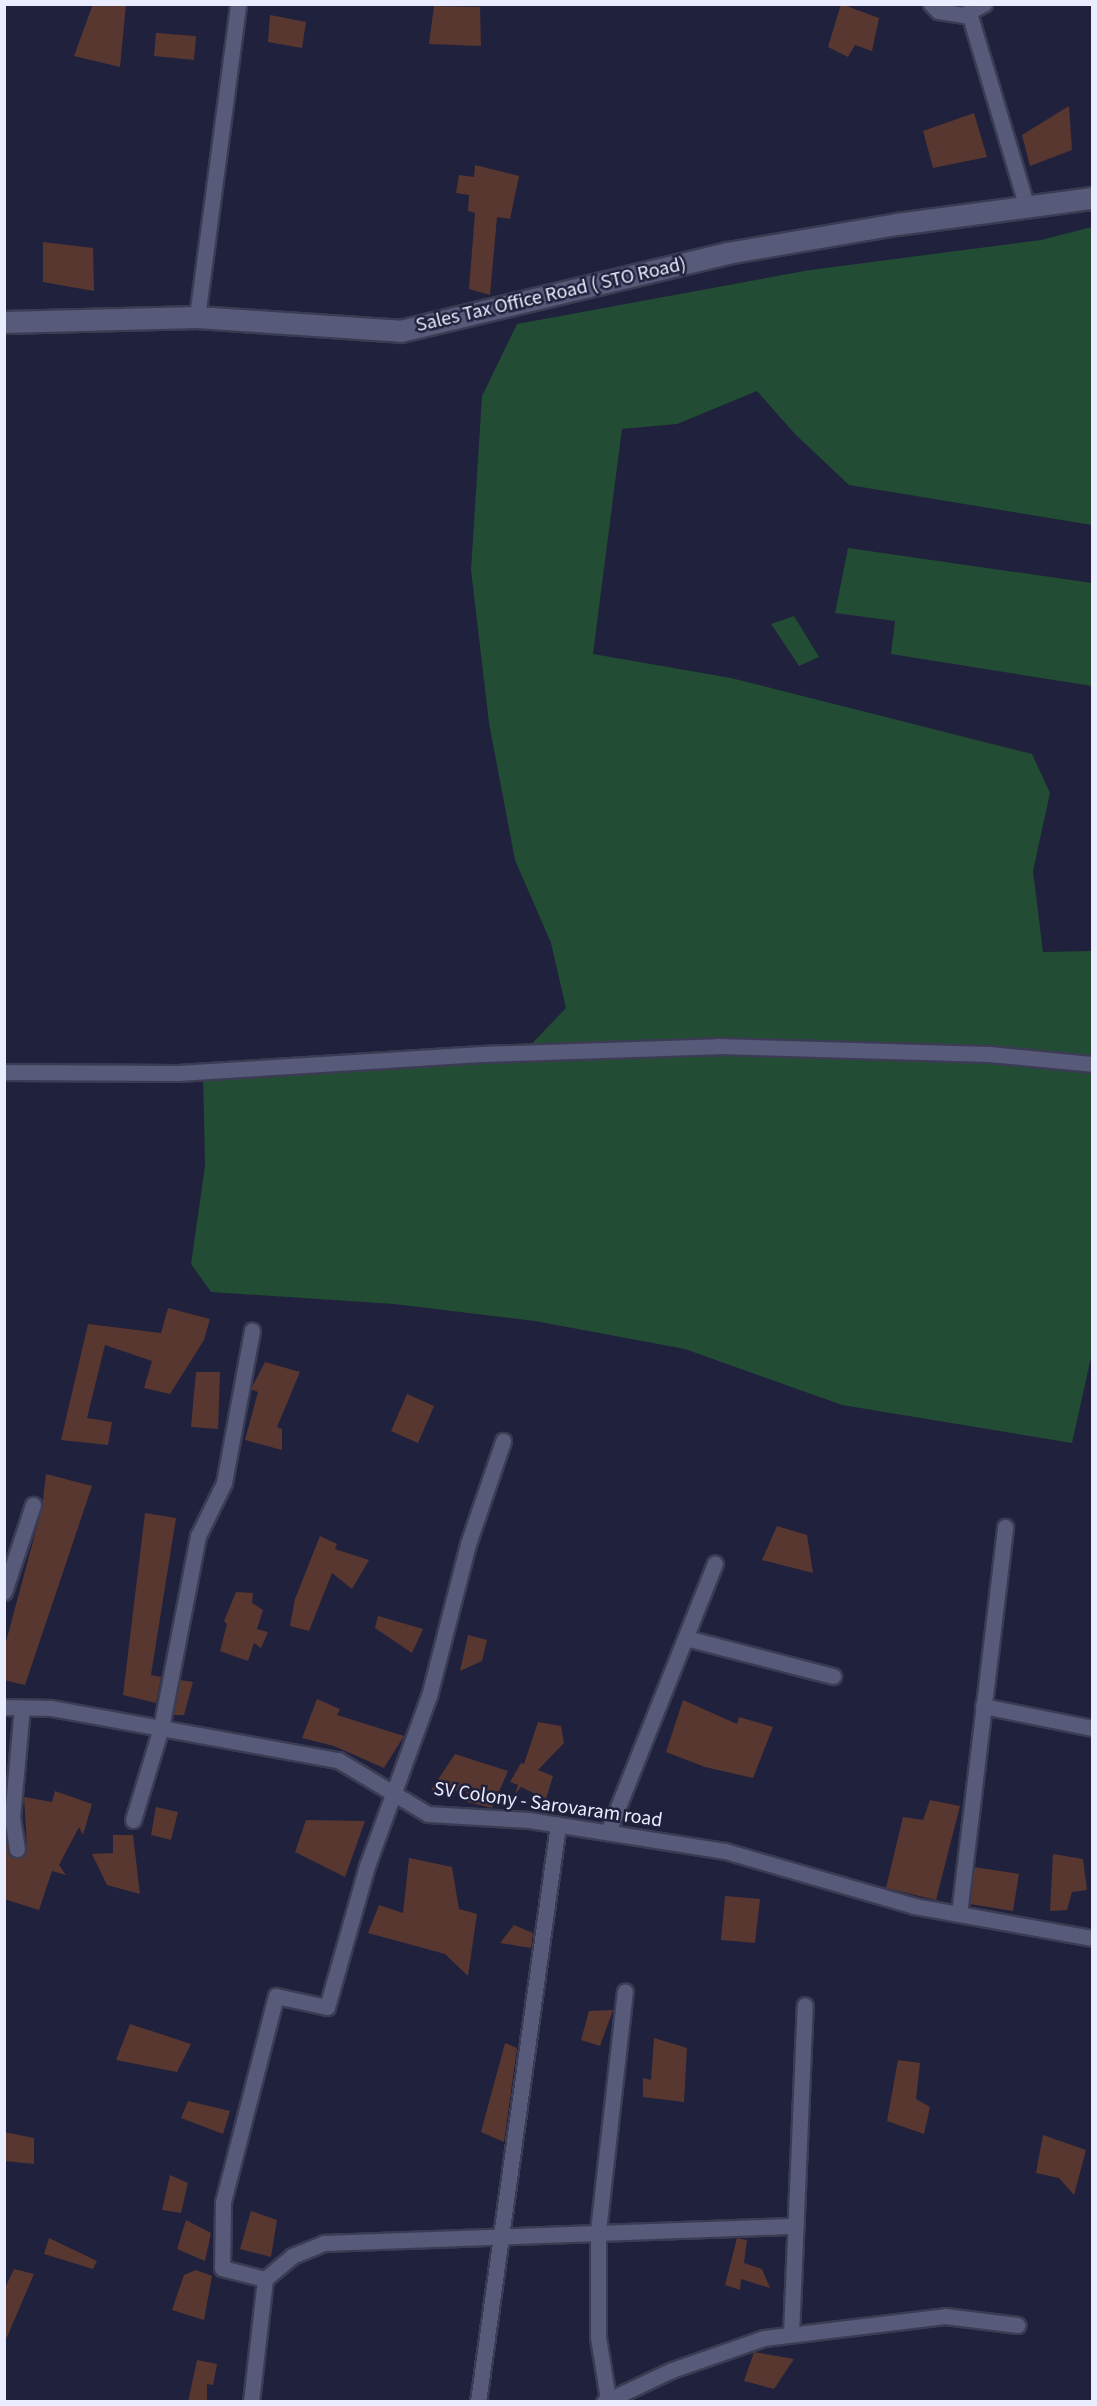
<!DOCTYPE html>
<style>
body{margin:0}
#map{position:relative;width:1097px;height:2406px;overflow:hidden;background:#20213c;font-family:"Source Sans 3",sans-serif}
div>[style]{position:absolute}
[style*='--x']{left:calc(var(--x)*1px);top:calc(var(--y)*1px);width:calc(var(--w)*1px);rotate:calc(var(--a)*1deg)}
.green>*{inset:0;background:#224c33}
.building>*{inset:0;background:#583730}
.roads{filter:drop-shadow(2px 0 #3b3c53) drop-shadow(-2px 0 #3b3c53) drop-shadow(0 2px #3b3c53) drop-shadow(0 -2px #3b3c53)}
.street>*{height:15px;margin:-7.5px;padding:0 7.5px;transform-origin:7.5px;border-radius:7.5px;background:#575a79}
.secondary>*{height:21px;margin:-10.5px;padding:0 10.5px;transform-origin:10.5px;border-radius:10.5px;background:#575a79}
span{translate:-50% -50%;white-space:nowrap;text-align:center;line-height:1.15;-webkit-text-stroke:5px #20213c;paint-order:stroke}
.street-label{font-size:20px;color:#eaecff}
.frame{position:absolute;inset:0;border:6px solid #eaecff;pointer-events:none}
</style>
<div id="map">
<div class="green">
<div style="clip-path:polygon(1092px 227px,1092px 525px,849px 485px,795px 434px,757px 391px,677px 424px,622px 429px,593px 654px,731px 678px,1032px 754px,1050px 793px,1033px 871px,1043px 952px,1092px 951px,1092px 1353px,1072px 1443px,842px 1405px,685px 1349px,535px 1321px,394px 1304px,211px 1292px,191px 1264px,205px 1166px,203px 1072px,523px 1053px,566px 1008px,551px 943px,515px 860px,489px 723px,471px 570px,482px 396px,517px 324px,810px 270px,1041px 240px)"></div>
<div style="clip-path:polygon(848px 548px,1092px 583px,1092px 686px,891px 654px,895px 621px,835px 613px)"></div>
<div style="clip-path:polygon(794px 616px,819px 657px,799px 666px,771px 624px)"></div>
</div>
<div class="building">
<div style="clip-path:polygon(93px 4px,126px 4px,120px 67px,74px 56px)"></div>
<div style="clip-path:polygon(841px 4px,879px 18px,872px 51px,855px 45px,848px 57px,828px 47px)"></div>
<div style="clip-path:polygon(434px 6px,480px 7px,481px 46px,429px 44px)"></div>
<div style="clip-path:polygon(270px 15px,306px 22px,302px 48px,268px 42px)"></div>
<div style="clip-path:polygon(156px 33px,196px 36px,194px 60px,154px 56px)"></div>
<div style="clip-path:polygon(1069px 106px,1072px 150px,1030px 166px,1022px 135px)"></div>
<div style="clip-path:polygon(974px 113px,987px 157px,933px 168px,923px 131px)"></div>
<div style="clip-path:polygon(475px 165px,519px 176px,510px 219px,497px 217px,490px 295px,469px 289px,475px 213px,468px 211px,469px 195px,456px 193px,459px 175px,474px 177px)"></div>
<div style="clip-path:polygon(43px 242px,93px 248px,94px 291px,43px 282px)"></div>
<div style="clip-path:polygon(168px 1308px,210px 1319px,204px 1340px,170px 1394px,144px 1388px,152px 1361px,105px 1345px,87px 1418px,112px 1422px,108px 1445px,61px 1440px,88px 1324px,161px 1333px)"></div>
<div style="clip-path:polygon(265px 1362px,300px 1372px,277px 1427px,282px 1429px,282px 1450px,245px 1440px,258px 1392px,251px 1389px)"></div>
<div style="clip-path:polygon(196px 1372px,220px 1372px,218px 1429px,191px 1427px)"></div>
<div style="clip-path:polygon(407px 1394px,434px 1406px,418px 1443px,391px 1431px)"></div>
<div style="clip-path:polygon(46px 1474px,92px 1486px,25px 1685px,4px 1680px,4px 1649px,42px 1508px)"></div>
<div style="clip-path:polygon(145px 1513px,176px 1518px,151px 1675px,161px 1677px,156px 1703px,123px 1695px)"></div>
<div style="clip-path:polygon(777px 1526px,807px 1535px,813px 1573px,762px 1560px)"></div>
<div style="clip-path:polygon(320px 1536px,337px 1544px,335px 1549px,369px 1560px,352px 1589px,332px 1573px,309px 1631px,290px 1626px,295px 1599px)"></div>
<div style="clip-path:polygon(236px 1592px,253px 1593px,252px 1603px,263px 1610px,257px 1629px,268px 1632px,261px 1648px,254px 1643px,248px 1661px,220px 1651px,227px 1624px,224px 1621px)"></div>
<div style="clip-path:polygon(378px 1616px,423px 1629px,412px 1653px,375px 1628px)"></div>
<div style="clip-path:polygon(468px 1635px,487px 1640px,482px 1661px,460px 1671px)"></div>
<div style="clip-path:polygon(180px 1680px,193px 1682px,184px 1715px,173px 1715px)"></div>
<div style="clip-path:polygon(317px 1699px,340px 1709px,337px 1715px,404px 1736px,384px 1768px,334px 1746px,302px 1738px)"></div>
<div style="clip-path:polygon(683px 1700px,737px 1724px,739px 1717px,773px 1727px,753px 1778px,705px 1767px,666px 1752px)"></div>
<div style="clip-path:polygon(538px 1722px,561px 1726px,564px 1743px,538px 1770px,553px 1776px,546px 1799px,521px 1787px,515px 1794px,518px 1785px,510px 1782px,521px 1763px,524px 1764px)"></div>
<div style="clip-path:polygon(455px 1754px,508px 1771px,492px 1808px,464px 1801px,467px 1791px,431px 1790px)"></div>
<div style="clip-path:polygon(55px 1791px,92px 1804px,83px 1835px,79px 1827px,59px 1865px,66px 1875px,52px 1871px,39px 1910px,4px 1899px,4px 1832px,9px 1855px,23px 1857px,27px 1848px,24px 1797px,52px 1802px)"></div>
<div style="clip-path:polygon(930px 1800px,960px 1806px,936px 1900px,886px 1888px,903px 1817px,923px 1820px)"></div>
<div style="clip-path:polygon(156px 1807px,178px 1812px,171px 1840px,151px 1835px)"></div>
<div style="clip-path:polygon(306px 1820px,365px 1821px,345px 1877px,295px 1852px)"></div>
<div style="clip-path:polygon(113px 1835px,133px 1835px,140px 1894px,107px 1885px,92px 1854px,113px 1853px)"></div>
<div style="clip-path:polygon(1053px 1854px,1083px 1859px,1087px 1890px,1072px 1892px,1067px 1910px,1050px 1911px)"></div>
<div style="clip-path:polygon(409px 1858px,452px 1867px,459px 1909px,477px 1914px,468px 1976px,445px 1954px,368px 1933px,379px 1905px,403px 1913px)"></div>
<div style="clip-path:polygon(974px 1867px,1019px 1874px,1013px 1911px,970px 1904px)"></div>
<div style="clip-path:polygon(725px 1896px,760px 1899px,755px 1943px,721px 1940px)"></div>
<div style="clip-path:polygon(514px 1925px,533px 1933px,531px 1948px,500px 1943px)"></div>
<div style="clip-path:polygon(613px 2010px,600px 2046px,581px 2040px,589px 2011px)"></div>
<div style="clip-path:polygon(130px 2024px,191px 2044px,177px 2072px,116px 2060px)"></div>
<div style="clip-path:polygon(654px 2038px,687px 2048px,684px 2102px,643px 2097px,643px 2078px,651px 2080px)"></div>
<div style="clip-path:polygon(505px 2043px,517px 2048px,504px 2142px,481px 2132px)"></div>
<div style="clip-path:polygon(898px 2060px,920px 2063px,916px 2099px,930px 2107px,924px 2134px,887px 2121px)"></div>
<div style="clip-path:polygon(188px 2101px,230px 2111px,223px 2134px,181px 2118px)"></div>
<div style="clip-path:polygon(4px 2132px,34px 2138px,34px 2164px,4px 2161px)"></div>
<div style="clip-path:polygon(1043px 2135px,1086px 2150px,1074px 2195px,1059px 2178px,1036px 2173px)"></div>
<div style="clip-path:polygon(170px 2175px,188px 2183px,181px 2213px,162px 2210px)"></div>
<div style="clip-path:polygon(251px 2211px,277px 2220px,271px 2257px,240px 2249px)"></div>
<div style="clip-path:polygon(186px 2220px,211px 2233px,205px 2261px,177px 2249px)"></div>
<div style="clip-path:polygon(49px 2238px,97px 2261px,93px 2269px,44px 2254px)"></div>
<div style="clip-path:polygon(737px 2238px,747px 2240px,744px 2263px,762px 2269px,770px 2288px,741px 2279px,740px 2290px,725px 2285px)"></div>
<div style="clip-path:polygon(14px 2269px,34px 2274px,4px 2344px,4px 2290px)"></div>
<div style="clip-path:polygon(196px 2270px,212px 2276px,204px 2320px,172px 2310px,184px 2275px)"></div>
<div style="clip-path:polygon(754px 2352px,794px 2359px,774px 2389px,744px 2381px)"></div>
<div style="clip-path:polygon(197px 2360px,217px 2364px,213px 2385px,207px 2384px,207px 2402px,188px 2402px)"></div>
</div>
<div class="roads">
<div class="street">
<div style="--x:931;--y:4;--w:10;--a:45"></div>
<div style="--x:938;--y:11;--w:25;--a:9"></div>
<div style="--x:963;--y:15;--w:24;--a:-28"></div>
<div style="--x:969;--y:13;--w:202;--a:73.4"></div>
<div style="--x:197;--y:317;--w:316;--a:-82.5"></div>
<div style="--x:4;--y:1072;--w:174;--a:0.3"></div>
<div style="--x:178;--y:1073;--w:304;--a:-3.6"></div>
<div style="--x:481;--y:1054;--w:237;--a:-1.9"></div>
<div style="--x:718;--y:1046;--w:271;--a:1.7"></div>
<div style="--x:989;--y:1054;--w:103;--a:5.5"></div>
<div style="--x:4;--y:1592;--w:92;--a:-71.6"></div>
<div style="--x:686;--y:1638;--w:152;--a:14.5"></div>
<div style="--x:983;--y:1706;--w:111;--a:11.4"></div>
<div style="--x:4;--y:1707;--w:47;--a:1.2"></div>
<div style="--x:51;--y:1708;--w:292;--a:10.3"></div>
<div style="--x:338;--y:1760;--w:105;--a:31"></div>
<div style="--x:428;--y:1814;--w:101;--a:3.4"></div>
<div style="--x:529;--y:1820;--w:198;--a:9"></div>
<div style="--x:725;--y:1851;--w:197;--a:16.2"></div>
<div style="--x:914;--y:1906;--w:181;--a:10.2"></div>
<div style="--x:133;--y:1820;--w:96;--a:-73.1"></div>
<div style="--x:161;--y:1728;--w:196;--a:-79.1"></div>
<div style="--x:198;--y:1536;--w:59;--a:-63.9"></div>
<div style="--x:224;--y:1483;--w:155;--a:-79.6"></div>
<div style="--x:608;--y:1832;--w:289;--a:-68.3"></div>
<div style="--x:17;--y:1849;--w:32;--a:-99"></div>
<div style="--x:12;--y:1817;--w:110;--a:-84.8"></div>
<div style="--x:959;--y:1914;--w:390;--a:-83.2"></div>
<div style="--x:265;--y:2279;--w:35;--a:-40"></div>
<div style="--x:292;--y:2256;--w:35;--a:-22"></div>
<div style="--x:324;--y:2243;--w:472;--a:-2.1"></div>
<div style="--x:791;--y:2334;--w:329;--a:-87.6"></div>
<div style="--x:608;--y:2399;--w:63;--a:-99.2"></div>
<div style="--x:598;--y:2337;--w:106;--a:-90"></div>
<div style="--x:598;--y:2231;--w:241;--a:-83.6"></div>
<div style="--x:251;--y:2402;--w:124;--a:-83.5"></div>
<div style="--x:265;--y:2279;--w:44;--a:-165.7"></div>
<div style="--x:222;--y:2268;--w:66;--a:-89.1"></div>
<div style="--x:223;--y:2202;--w:213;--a:-75.6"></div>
<div style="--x:276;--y:1996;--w:52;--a:12.2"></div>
<div style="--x:327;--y:2007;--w:147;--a:-74.2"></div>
<div style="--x:367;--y:1866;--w:181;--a:-70"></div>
<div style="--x:429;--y:1696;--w:157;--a:-75.6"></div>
<div style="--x:468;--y:1544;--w:109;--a:-71.2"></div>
<div style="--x:478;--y:2402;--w:583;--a:-82.11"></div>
<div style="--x:604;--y:2402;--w:75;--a:-25.2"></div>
<div style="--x:672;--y:2370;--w:97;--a:-19.2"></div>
<div style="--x:764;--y:2338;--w:182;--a:-6.9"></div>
<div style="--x:945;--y:2316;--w:73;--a:7.1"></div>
</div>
<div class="secondary">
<div style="--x:4;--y:322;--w:193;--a:-1.5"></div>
<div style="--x:197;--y:317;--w:203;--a:3.9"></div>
<div style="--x:400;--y:331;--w:336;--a:-13.4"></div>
<div style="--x:727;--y:253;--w:172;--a:-9.7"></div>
<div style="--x:897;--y:224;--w:197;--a:-7.6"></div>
</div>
</div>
<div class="street-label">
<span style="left:551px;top:295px;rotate:-13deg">Sales Tax Office Road ( STO Road)</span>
<span style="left:548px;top:1805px;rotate:8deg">SV Colony - Sarovaram road</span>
</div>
<div class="frame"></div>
</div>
